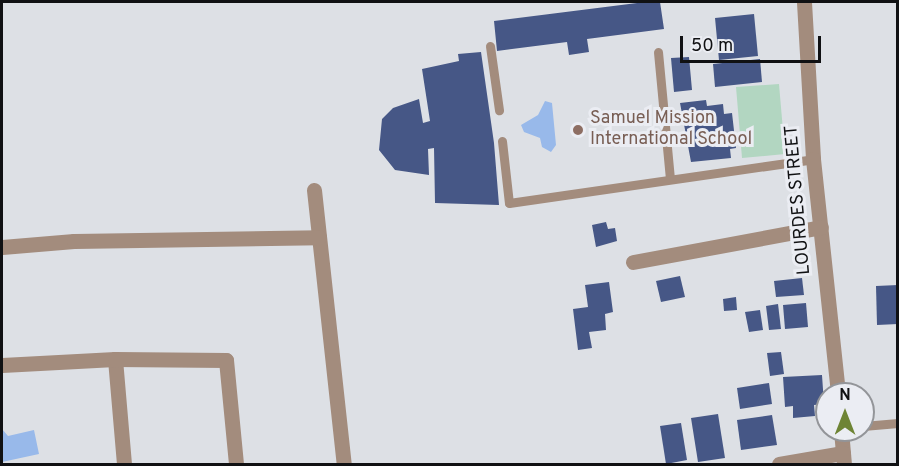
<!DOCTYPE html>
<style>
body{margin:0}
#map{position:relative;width:899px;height:466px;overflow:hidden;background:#dde0e5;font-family:Overpass,sans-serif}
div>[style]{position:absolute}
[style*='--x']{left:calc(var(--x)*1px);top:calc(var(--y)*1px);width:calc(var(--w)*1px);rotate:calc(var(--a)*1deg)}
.green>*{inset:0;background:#b2d6c1}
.water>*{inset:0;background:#98b9ea}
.building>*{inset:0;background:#465786}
.service>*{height:9px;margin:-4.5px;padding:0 4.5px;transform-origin:4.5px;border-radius:4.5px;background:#a38c7d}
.minor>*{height:15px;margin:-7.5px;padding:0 7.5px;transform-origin:7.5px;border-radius:7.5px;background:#a38c7d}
.dots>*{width:16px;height:16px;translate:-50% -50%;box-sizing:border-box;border:3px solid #ebedf3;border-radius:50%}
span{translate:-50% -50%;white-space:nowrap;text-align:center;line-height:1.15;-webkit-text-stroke:6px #ebedf3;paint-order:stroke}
.education-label{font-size:18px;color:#785e54}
.left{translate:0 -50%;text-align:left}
.street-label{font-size:18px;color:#101113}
.frame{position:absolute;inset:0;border:3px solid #101113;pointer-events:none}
.north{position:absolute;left:815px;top:382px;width:60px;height:60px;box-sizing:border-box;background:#ebedf3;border:2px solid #939599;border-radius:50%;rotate:0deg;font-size:16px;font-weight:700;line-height:24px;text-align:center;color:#101113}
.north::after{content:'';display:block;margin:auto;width:21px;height:27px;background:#6e8435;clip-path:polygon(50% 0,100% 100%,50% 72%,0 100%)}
.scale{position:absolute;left:680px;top:36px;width:141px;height:27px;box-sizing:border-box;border:3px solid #101113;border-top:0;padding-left:8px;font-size:18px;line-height:21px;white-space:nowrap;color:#101113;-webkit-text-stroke:4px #ebedf3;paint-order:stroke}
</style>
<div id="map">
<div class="green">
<div style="clip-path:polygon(779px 84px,785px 154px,742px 158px,736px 87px)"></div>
</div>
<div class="water">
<div style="clip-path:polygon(545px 101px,552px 103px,556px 145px,551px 152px,542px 147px,540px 138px,524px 132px,521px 125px,538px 115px)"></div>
<div style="clip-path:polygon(2px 429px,8px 436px,34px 430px,39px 454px,2px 462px)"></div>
</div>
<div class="building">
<div style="clip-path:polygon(645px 2px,660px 2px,664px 29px,587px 39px,589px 52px,569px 55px,567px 42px,497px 51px,494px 21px)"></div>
<div style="clip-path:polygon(754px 14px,758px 56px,719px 60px,715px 18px)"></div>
<div style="clip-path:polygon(481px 52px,494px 143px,499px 205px,435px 203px,434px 148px,428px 149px,429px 175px,395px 170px,379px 150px,382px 119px,393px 108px,419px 99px,423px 123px,430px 121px,422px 69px,459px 61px,458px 54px)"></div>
<div style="clip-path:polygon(689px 57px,692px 90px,674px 92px,671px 58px)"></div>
<div style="clip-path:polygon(760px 59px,762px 82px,715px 87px,713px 64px)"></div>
<div style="clip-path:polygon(706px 100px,707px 106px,723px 104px,724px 114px,732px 113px,736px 148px,730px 149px,731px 158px,691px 162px,680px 103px)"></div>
<div style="clip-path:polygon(606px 222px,608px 229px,615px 228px,617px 241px,596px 247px,592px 225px)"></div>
<div style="clip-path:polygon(680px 276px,685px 297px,661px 302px,656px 281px)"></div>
<div style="clip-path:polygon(802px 278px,804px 295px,776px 297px,774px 281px)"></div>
<div style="clip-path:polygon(609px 282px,613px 312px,605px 314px,606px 330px,589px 332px,592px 348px,578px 350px,573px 309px,588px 307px,585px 285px)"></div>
<div style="clip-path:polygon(898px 285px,898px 324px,877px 325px,876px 286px)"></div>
<div style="clip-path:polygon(736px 297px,737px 310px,724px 311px,723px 299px)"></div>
<div style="clip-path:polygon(806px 303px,808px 327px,785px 329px,783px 305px)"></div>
<div style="clip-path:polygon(778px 304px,781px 329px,769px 330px,766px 306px)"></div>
<div style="clip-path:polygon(760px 310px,763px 330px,749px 332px,745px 312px)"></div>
<div style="clip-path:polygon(781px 352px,784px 374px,770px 376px,767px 353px)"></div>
<div style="clip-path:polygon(822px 375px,824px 404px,814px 405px,815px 416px,793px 418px,793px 406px,785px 407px,783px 377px)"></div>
<div style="clip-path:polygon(769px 383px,772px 404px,740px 409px,737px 388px)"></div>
<div style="clip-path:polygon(718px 414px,725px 458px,698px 462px,691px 418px)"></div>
<div style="clip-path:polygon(772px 415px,777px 445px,741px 450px,737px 420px)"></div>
<div style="clip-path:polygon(681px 423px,687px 460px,666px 464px,660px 426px)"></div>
</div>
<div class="service">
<div style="--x:490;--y:46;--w:65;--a:82"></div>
<div style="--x:658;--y:52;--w:127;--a:84.6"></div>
<div style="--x:502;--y:141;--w:62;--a:83.6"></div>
<div style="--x:509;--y:203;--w:307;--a:-8.2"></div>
<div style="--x:863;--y:426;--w:35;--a:-5"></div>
</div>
<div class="minor">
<div style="--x:804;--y:2;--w:157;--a:86.7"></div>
<div style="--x:813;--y:159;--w:236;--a:83.9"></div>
<div style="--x:314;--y:190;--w:276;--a:83.8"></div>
<div style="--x:2;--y:247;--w:72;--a:-4.8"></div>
<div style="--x:74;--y:241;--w:245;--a:-0.9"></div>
<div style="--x:633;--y:262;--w:191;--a:-10.5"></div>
<div style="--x:115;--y:359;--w:105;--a:85.1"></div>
<div style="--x:2;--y:365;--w:113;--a:-3"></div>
<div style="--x:115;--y:359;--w:111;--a:0.5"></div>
<div style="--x:226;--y:360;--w:104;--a:84.5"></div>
<div style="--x:841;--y:430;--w:34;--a:85"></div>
<div style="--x:779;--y:464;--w:65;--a:-9.8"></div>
</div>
<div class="dots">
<div style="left:578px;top:130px;background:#8d6e63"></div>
</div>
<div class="education-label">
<span class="left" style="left:590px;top:130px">Samuel Mission<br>International School</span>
</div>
<div class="street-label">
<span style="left:799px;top:200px;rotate:-95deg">LOURDES STREET</span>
</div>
<div class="frame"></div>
<div class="north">N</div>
<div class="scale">50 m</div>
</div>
